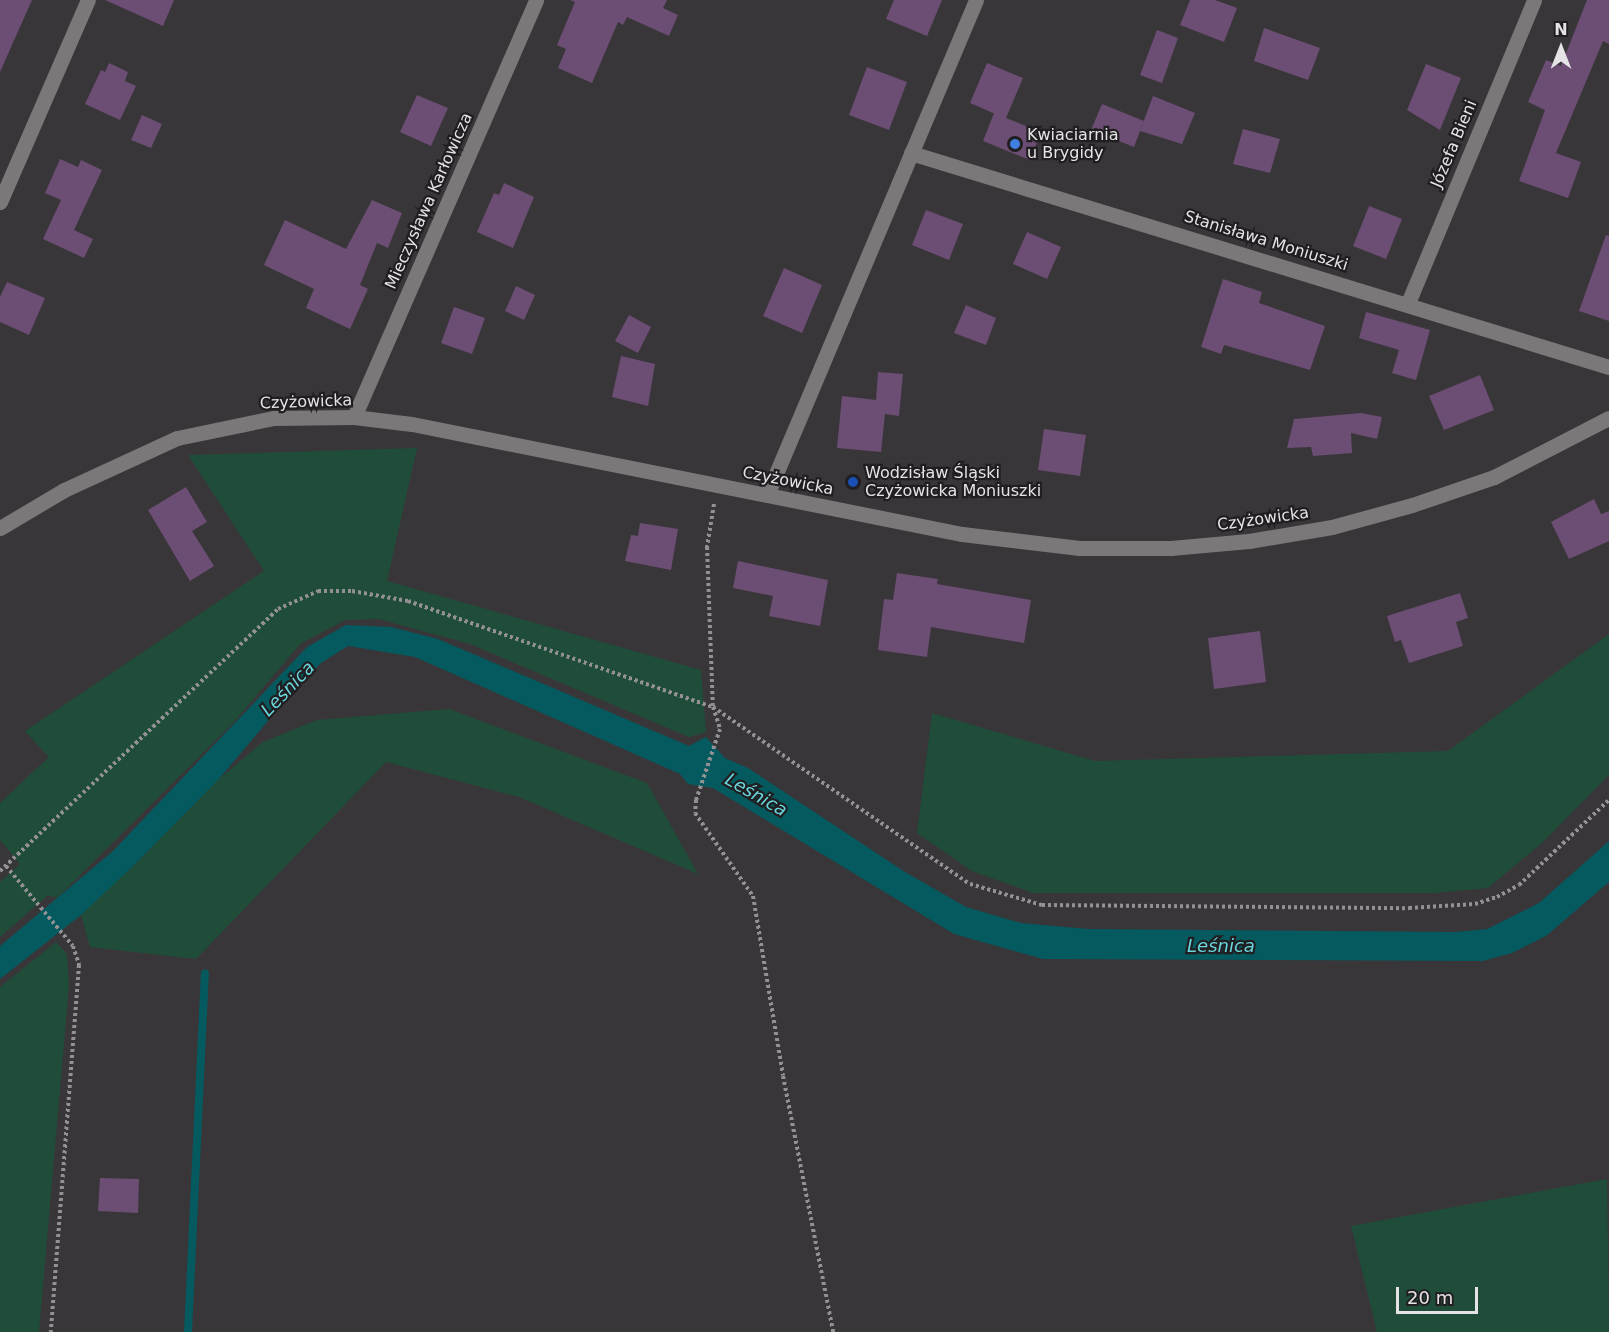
<!DOCTYPE html>
<meta charset="utf-8">
<style>
body{margin:0}
#map{position:relative;width:1609px;height:1332px;overflow:hidden;background:#39363a;font-family:"DejaVu Sans",sans-serif}
div>[style]{position:absolute}
[style*='--x']{left:calc(var(--x)*1px);top:calc(var(--y)*1px);width:calc(var(--w)*1px);rotate:calc(var(--a)*1deg)}
.green>*{inset:0;background:#1f4d3a}
.water>*{inset:0;background:#045a5e}
.stream>*{height:8px;margin:-4px;padding:0 4px;transform-origin:4px;border-radius:4px;background:#045a5e}
.building>*{inset:0;background:#6c4d73}
.path>*{height:4px;margin-top:-2px;transform-origin:0;background:repeating-linear-gradient(90deg,#939194 0 3px,transparent 0 6px)}
.minor>*{height:15px;margin:-7.5px;padding:0 7.5px;transform-origin:7.5px;border-radius:7.5px;background:#7a7878}
.dots>*{width:16px;height:16px;translate:-50% -50%;box-sizing:border-box;border:3px solid #201e20;border-radius:50%}
span{translate:-50% -50%;white-space:nowrap;text-align:center;line-height:1.15;-webkit-text-stroke:4.5px #201e20;paint-order:stroke}
.poi-label{font-size:16px;color:#e5e3e6}
.left{translate:0 -50%;text-align:left}
.street-label{font-size:16px;color:#e5e3e6}
.water-label{font-size:18px;color:#68d7dd;font-style:italic}
.north{position:absolute;left:1531px;top:18px;width:60px;height:60px;-webkit-text-stroke:4px #201e20;paint-order:stroke;rotate:0deg;font-size:16px;font-weight:700;line-height:24px;text-align:center;color:#e5e3e6}
.north::after{content:'';display:block;margin:auto;width:21px;height:27px;background:#e5e3e6;clip-path:polygon(50% 0,100% 100%,50% 72%,0 100%)}
.scale{position:absolute;left:1396px;top:1287px;width:82px;height:27px;box-sizing:border-box;border:3px solid #e5e3e6;border-top:0;padding-left:8px;font-size:18px;line-height:21px;white-space:nowrap;color:#e5e3e6;-webkit-text-stroke:4px #201e20;paint-order:stroke}
</style>
<div id="map">
<div class="green">
<div style="clip-path:polygon(417px 448px,387px 581px,701px 670px,706px 732px,689px 737px,470px 644px,379px 619px,345px 620px,300px 644px,233px 723px,58px 897px,47px 896px,0 937px,0 882px,20px 864px,0 840px,0 803px,49px 757px,25px 731px,264px 571px,188px 455px)"></div>
<div style="clip-path:polygon(1609px 634px,1609px 775px,1542px 843px,1488px 888px,1434px 893px,1033px 893px,972px 871px,917px 833px,932px 713px,1095px 761px,1448px 751px)"></div>
<div style="clip-path:polygon(449px 709px,647px 783px,698px 874px,519px 797px,386px 762px,196px 959px,90px 947px,81px 915px,219px 779px,263px 742px,317px 720px)"></div>
<div style="clip-path:polygon(56px 942px,67px 954px,69px 985px,39px 1332px,0 1332px,0 987px)"></div>
<div style="clip-path:polygon(1607px 1179px,1609px 1332px,1377px 1332px,1351px 1226px)"></div>
</div>
<div class="water">
<div style="clip-path:polygon(346px 625px,391px 627px,438px 639px,689px 746px,706px 737px,725px 758px,748px 768px,905px 872px,966px 907px,1021px 923px,1088px 929px,1456px 932px,1487px 929px,1539px 903px,1609px 841px,1609px 882px,1546px 936px,1512px 953px,1483px 961px,1043px 959px,954px 934px,713px 788px,688px 784px,680px 774px,415px 657px,348px 646px,321px 663px,294px 690px,219px 779px,132px 867px,81px 915px,0 979px,0 946px,113px 851px,307px 647px)"></div>
</div>
<div class="stream">
<div style="--x:188;--y:1332;--w:359;--a:-87.3"></div>
</div>
<div class="building">
<div style="clip-path:polygon(0 0,32px 0,0 72px)"></div>
<div style="clip-path:polygon(105px 0,174px 0,163px 26px)"></div>
<div style="clip-path:polygon(570px 0,667px 0,663px 8px,678px 15px,669px 36px,627px 17px,623px 25px,618px 22px,592px 83px,558px 68px,566px 49px,557px 45px,575px 2px)"></div>
<div style="clip-path:polygon(894px 0,942px 0,927px 36px,886px 19px)"></div>
<div style="clip-path:polygon(1190px 0,1215px 0,1237px 8px,1224px 42px,1180px 25px)"></div>
<div style="clip-path:polygon(1587px 0,1609px 0,1609px 44px,1603px 41px,1556px 153px,1581px 162px,1568px 198px,1519px 181px,1545px 110px,1528px 102px,1546px 60px,1561px 66px)"></div>
<div style="clip-path:polygon(1264px 28px,1320px 48px,1308px 80px,1254px 61px)"></div>
<div style="clip-path:polygon(1157px 30px,1178px 38px,1162px 83px,1140px 75px)"></div>
<div style="clip-path:polygon(109px 63px,128px 72px,125px 81px,136px 86px,120px 120px,85px 104px,101px 70px,105px 72px)"></div>
<div style="clip-path:polygon(987px 63px,1023px 78px,1006px 118px,1041px 132px,1030px 160px,983px 141px,994px 113px,1000px 116px,970px 103px)"></div>
<div style="clip-path:polygon(1426px 64px,1461px 78px,1440px 130px,1407px 110px)"></div>
<div style="clip-path:polygon(867px 67px,907px 82px,889px 130px,849px 115px)"></div>
<div style="clip-path:polygon(417px 95px,448px 108px,431px 146px,400px 132px)"></div>
<div style="clip-path:polygon(1153px 96px,1195px 113px,1182px 144px,1140px 131px)"></div>
<div style="clip-path:polygon(1102px 104px,1144px 121px,1134px 147px,1091px 130px)"></div>
<div style="clip-path:polygon(142px 115px,162px 124px,151px 148px,131px 140px)"></div>
<div style="clip-path:polygon(1243px 129px,1280px 139px,1270px 173px,1233px 164px)"></div>
<div style="clip-path:polygon(60px 159px,78px 167px,81px 160px,102px 170px,74px 230px,93px 239px,84px 258px,43px 239px,61px 200px,45px 193px)"></div>
<div style="clip-path:polygon(504px 183px,534px 197px,513px 248px,477px 232px,494px 193px,499px 195px)"></div>
<div style="clip-path:polygon(372px 200px,402px 213px,388px 248px,377px 243px,360px 285px,368px 289px,350px 329px,306px 308px,314px 289px,264px 265px,285px 220px,346px 249px)"></div>
<div style="clip-path:polygon(1369px 206px,1402px 219px,1386px 259px,1353px 246px)"></div>
<div style="clip-path:polygon(926px 210px,963px 224px,949px 260px,912px 245px)"></div>
<div style="clip-path:polygon(1027px 232px,1061px 247px,1047px 279px,1013px 264px)"></div>
<div style="clip-path:polygon(1606px 235px,1609px 236px,1609px 321px,1579px 311px)"></div>
<div style="clip-path:polygon(784px 268px,822px 285px,802px 333px,763px 316px)"></div>
<div style="clip-path:polygon(1223px 279px,1262px 292px,1259px 303px,1325px 326px,1310px 370px,1224px 345px,1221px 354px,1201px 347px)"></div>
<div style="clip-path:polygon(7px 282px,45px 298px,29px 335px,0 322px,0 297px)"></div>
<div style="clip-path:polygon(516px 286px,535px 295px,524px 320px,505px 311px)"></div>
<div style="clip-path:polygon(966px 305px,996px 318px,986px 345px,954px 333px)"></div>
<div style="clip-path:polygon(454px 307px,485px 318px,472px 354px,441px 343px)"></div>
<div style="clip-path:polygon(1366px 312px,1430px 330px,1416px 380px,1392px 373px,1399px 350px,1359px 338px)"></div>
<div style="clip-path:polygon(629px 315px,651px 327px,638px 353px,615px 341px)"></div>
<div style="clip-path:polygon(621px 356px,655px 364px,648px 406px,612px 397px)"></div>
<div style="clip-path:polygon(878px 372px,903px 374px,899px 416px,885px 414px,881px 452px,837px 448px,842px 396px,876px 400px)"></div>
<div style="clip-path:polygon(1480px 375px,1494px 410px,1444px 430px,1429px 396px)"></div>
<div style="clip-path:polygon(1361px 413px,1382px 417px,1377px 439px,1351px 433px,1352px 453px,1313px 456px,1311px 447px,1287px 448px,1294px 419px)"></div>
<div style="clip-path:polygon(1044px 429px,1086px 435px,1080px 476px,1038px 470px)"></div>
<div style="clip-path:polygon(186px 487px,207px 522px,192px 531px,214px 566px,190px 581px,148px 510px)"></div>
<div style="clip-path:polygon(1594px 499px,1601px 514px,1609px 511px,1609px 541px,1569px 559px,1551px 522px)"></div>
<div style="clip-path:polygon(640px 523px,678px 529px,671px 570px,625px 561px,631px 535px,638px 536px)"></div>
<div style="clip-path:polygon(738px 561px,828px 580px,820px 626px,769px 616px,773px 596px,733px 588px)"></div>
<div style="clip-path:polygon(897px 573px,938px 579px,937px 584px,1031px 600px,1024px 643px,931px 627px,927px 657px,878px 650px,884px 599px,893px 600px)"></div>
<div style="clip-path:polygon(1460px 593px,1468px 618px,1456px 622px,1463px 646px,1409px 663px,1401px 640px,1395px 642px,1387px 616px)"></div>
<div style="clip-path:polygon(1260px 631px,1266px 682px,1214px 689px,1208px 638px)"></div>
<div style="clip-path:polygon(100px 1178px,139px 1179px,138px 1213px,98px 1211px)"></div>
</div>
<div class="path">
<div style="--x:714;--y:504;--w:44;--a:99.2"></div>
<div style="--x:707;--y:547;--w:160;--a:87.9"></div>
<div style="--x:713;--y:707;--w:23;--a:72"></div>
<div style="--x:720;--y:729;--w:75;--a:108.7"></div>
<div style="--x:696;--y:800;--w:13;--a:94"></div>
<div style="--x:695;--y:813;--w:101;--a:55.1"></div>
<div style="--x:753;--y:896;--w:182;--a:80.5"></div>
<div style="--x:783;--y:1076;--w:261;--a:78.9"></div>
<div style="--x:6;--y:866;--w:104;--a:50.1"></div>
<div style="--x:73;--y:946;--w:20;--a:72"></div>
<div style="--x:79;--y:965;--w:368;--a:94.4"></div>
<div style="--x:0;--y:871;--w:382;--a:-43.3"></div>
<div style="--x:278;--y:609;--w:44;--a:-24.2"></div>
<div style="--x:318;--y:591;--w:34;--a:0"></div>
<div style="--x:352;--y:591;--w:57;--a:10.1"></div>
<div style="--x:408;--y:601;--w:323;--a:19.2"></div>
<div style="--x:713;--y:707;--w:312;--a:34.6"></div>
<div style="--x:970;--y:884;--w:75;--a:16.3"></div>
<div style="--x:1042;--y:905;--w:367;--a:0.5"></div>
<div style="--x:1409;--y:908;--w:66;--a:-3.5"></div>
<div style="--x:1475;--y:904;--w:23;--a:-18"></div>
<div style="--x:1497;--y:897;--w:25;--a:-29"></div>
<div style="--x:1519;--y:885;--w:124;--a:-43.4"></div>
</div>
<div class="minor">
<div style="--x:911;--y:153;--w:730;--a:17.05"></div>
<div style="--x:0;--y:202;--w:220;--a:-66.5"></div>
<div style="--x:1408;--y:303;--w:328;--a:-67.4"></div>
<div style="--x:354;--y:417;--w:455;--a:-66.4"></div>
<div style="--x:767;--y:495;--w:537;--a:-67.11"></div>
<div style="--x:0;--y:528;--w:74;--a:-30.7"></div>
<div style="--x:64;--y:490;--w:124;--a:-24.7"></div>
<div style="--x:177;--y:438;--w:99;--a:-11.7"></div>
<div style="--x:274;--y:418;--w:80;--a:-0.7"></div>
<div style="--x:354;--y:417;--w:58;--a:6.9"></div>
<div style="--x:412;--y:424;--w:561;--a:11.31"></div>
<div style="--x:962;--y:534;--w:118;--a:6.8"></div>
<div style="--x:1079;--y:548;--w:92;--a:0"></div>
<div style="--x:1171;--y:548;--w:78;--a:-5.1"></div>
<div style="--x:1249;--y:541;--w:84;--a:-9.6"></div>
<div style="--x:1332;--y:527;--w:83;--a:-15.4"></div>
<div style="--x:1412;--y:505;--w:87;--a:-18.9"></div>
<div style="--x:1494;--y:477;--w:129;--a:-27.2"></div>
</div>
<div class="dots">
<div style="left:1015px;top:144px;background:#3f7fe0"></div>
<div style="left:853px;top:482px;background:#1a4fb4"></div>
</div>
<div class="poi-label">
<span class="left" style="left:1027px;top:144px">Kwiaciarnia<br>u Brygidy</span>
<span class="left" style="left:865px;top:482px">Wodzisław Śląski<br>Czyżowicka Moniuszki</span>
</div>
<div class="street-label">
<span style="left:1454px;top:144px;rotate:-67deg">Józefa Bieni</span>
<span style="left:429px;top:201px;rotate:-66deg">Mieczysława Karłowicza</span>
<span style="left:1266px;top:241px;rotate:17deg">Stanisława Moniuszki</span>
<span style="left:306px;top:402px;rotate:-2deg">Czyżowicka</span>
<span style="left:788px;top:481px;rotate:11deg">Czyżowicka</span>
<span style="left:1263px;top:519px;rotate:-8deg">Czyżowicka</span>
</div>
<div class="water-label">
<span style="left:288px;top:689px;rotate:-46deg">Leśnica</span>
<span style="left:756px;top:795px;rotate:30deg">Leśnica</span>
<span style="left:1221px;top:946px">Leśnica</span>
</div>
<div class="north">N</div>
<div class="scale">20 m</div>
</div>
